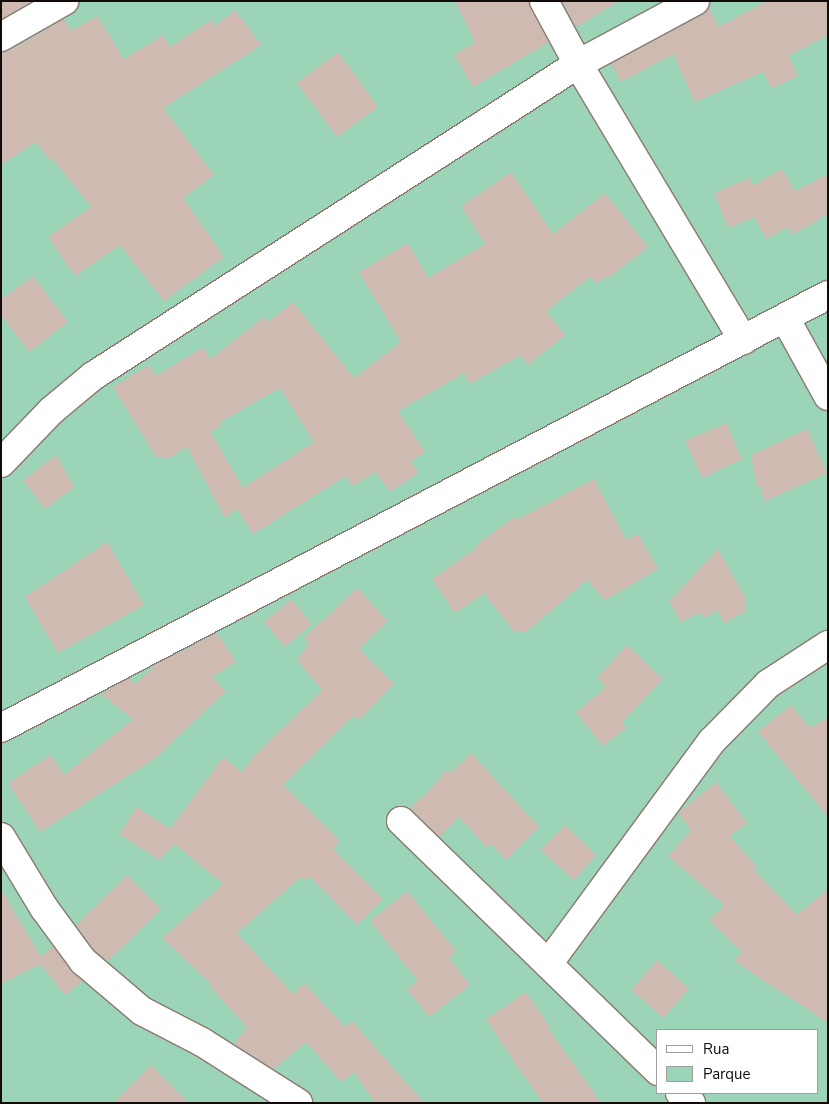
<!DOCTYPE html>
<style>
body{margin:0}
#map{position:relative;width:829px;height:1104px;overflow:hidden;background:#f8e4da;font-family:"Nunito Sans",sans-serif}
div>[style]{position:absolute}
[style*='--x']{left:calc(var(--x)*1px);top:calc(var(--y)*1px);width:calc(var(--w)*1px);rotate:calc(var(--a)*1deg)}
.green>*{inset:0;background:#9bd4b7}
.building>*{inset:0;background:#cebab1}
.roads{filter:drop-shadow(1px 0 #8a7970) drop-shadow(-1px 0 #8a7970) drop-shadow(0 1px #8a7970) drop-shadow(0 -1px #8a7970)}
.minor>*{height:28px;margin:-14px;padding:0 14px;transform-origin:14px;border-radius:14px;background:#fff}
span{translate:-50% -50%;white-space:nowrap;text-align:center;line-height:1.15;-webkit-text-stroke:5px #fff;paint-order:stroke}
.frame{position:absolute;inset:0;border:2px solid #120b08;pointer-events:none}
.legend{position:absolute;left:656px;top:1029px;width:162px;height:65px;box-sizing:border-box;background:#fff;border:1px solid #a09d9c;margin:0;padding:6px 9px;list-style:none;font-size:15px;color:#120b08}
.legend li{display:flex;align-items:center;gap:10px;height:25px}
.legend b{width:25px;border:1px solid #a09d9c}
</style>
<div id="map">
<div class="green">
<div style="clip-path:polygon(evenodd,1px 1px,828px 1px,828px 1103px,1px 1103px,1px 1px,658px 1030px,818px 1030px,818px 1093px,658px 1093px,658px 1030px)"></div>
</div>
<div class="building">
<div style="clip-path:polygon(1px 1px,32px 1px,1px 19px)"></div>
<div style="clip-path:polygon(455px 1px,528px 1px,549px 42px,473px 87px,454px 55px,475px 42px)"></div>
<div style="clip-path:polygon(562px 1px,619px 1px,576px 27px)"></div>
<div style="clip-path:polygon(767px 1px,828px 1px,828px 35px,788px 56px,798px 76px,772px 88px,763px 72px,695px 102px,673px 54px,621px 82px,611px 64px,702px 15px,709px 7px,718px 27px)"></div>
<div style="clip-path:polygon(235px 10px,261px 45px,163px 108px,214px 175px,183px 198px,224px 257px,164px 301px,120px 245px,75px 276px,48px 237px,91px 207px,52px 158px,49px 160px,36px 142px,1px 165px,1px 53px,9px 51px,64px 19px,71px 31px,97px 16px,124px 59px,163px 35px,170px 47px,211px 20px,215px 26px)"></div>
<div style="clip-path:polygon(338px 52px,378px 107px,337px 137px,297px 83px)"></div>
<div style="clip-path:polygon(782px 169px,795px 191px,828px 174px,828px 214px,792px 235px,788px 227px,766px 239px,754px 217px,728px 228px,714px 193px,749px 178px,753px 185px)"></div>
<div style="clip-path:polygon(evenodd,511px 172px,553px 234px,605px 193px,648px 247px,608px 278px,606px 276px,596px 284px,590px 277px,546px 311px,565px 335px,528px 365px,520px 355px,470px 384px,464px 373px,398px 411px,425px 452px,411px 461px,418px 473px,390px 492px,376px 472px,352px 486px,346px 476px,253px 534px,237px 509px,225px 518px,187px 447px,169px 458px,157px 458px,113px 387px,149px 365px,156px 376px,203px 347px,210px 359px,264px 317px,268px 322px,293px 302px,354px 378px,401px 342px,359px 272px,408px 243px,428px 278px,485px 244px,461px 206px,511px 172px,280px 388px,314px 442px,243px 488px,210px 431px,221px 426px,220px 422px,280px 388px)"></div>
<div style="clip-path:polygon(33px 276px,68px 322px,29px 352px,1px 315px,1px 299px)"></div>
<div style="clip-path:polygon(726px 423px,742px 459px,702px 478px,685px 441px)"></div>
<div style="clip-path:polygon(807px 429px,827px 473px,763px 502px,762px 486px,757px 487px,751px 455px)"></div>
<div style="clip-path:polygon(56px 455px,74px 487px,45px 509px,23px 480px)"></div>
<div style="clip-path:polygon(594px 479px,626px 540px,638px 534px,658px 569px,605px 600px,587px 580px,526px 632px,514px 632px,484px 593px,455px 613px,432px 579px,478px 547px,476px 545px,514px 517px,516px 520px)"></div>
<div style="clip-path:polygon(107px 542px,144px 605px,58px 653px,25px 597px)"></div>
<div style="clip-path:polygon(718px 549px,746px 599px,746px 611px,724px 623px,718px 610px,704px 618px,700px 612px,681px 622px,669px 601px)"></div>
<div style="clip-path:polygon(357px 588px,388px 621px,359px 649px,394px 684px,359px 720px,354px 715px,283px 785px,340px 841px,333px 849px,383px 899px,357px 925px,309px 876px,306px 881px,301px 877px,237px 933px,293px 994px,304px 983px,345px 1027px,352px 1021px,424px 1103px,375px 1103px,354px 1072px,341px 1082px,306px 1042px,274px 1069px,234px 1044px,247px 1027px,210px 987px,212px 985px,162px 938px,223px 884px,175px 844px,159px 860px,119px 834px,137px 807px,170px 829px,223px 757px,242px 772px,254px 756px,322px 690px,297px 660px,309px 643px,304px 638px)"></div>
<div style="clip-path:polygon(291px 599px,312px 624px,285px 647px,264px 622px)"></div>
<div style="clip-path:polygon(217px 633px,236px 662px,212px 677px,226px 691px,154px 759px,40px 832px,8px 783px,51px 755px,64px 775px,133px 719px,101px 694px,128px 679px,136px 684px,155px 665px)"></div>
<div style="clip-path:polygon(627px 645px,663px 679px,622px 722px,626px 728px,603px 746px,576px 712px,606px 687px,597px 678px)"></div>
<div style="clip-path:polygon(791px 705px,810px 728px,828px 717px,828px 817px,758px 732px)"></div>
<div style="clip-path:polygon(471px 753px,539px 827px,506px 860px,491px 844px,487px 848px,459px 817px,439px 837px,410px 808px,429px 791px,446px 770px,450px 773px)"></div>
<div style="clip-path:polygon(716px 782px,747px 823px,730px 836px,757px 867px,754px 870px,797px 915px,828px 889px,828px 1023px,734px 961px,742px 952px,709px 920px,724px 905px,668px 856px,691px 830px,678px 813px)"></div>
<div style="clip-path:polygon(565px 825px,596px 855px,574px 880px,540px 850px)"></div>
<div style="clip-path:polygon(127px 875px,161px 909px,108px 961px,94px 950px,76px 925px)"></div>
<div style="clip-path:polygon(1px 889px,41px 957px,53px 946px,71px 970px,83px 981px,65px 995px,40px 964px,1px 984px)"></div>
<div style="clip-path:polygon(407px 891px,456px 951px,449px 958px,470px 985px,429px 1017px,407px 989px,418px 981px,370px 921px)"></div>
<div style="clip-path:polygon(657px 960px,689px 989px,663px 1018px,631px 990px)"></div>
<div style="clip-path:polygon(526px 992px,550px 1027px,548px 1028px,601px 1103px,543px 1103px,513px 1060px,486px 1019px)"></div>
<div style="clip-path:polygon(151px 1065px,189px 1103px,113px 1103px)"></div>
</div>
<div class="roads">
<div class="minor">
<div style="--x:544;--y:1;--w:72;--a:61.6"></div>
<div style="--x:578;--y:64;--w:322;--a:59.1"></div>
<div style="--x:1;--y:37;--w:73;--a:-29.7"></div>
<div style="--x:785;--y:318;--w:89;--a:61.1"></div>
<div style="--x:1;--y:463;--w:72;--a:-46.1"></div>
<div style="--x:51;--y:411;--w:55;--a:-39.8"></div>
<div style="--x:93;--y:376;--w:577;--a:-32.75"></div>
<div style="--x:578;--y:64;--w:133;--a:-28.3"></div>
<div style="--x:1;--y:728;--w:933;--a:-27.64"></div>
<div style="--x:401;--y:821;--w:359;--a:44.2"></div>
<div style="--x:1;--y:837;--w:83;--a:58.8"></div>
<div style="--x:44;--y:908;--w:66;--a:53.7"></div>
<div style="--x:83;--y:961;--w:77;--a:40.3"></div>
<div style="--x:142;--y:1011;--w:68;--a:27.3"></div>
<div style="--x:202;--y:1042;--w:114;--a:32.4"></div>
<div style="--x:548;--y:964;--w:277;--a:-53.7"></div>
<div style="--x:712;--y:741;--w:80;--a:-45.5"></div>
<div style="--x:768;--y:684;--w:72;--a:-33"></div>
<div style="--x:680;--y:1093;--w:15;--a:42"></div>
</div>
</div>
<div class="frame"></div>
<ul class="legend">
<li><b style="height:6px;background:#fff"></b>Rua</li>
<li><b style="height:14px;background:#9bd4b7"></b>Parque</li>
</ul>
</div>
